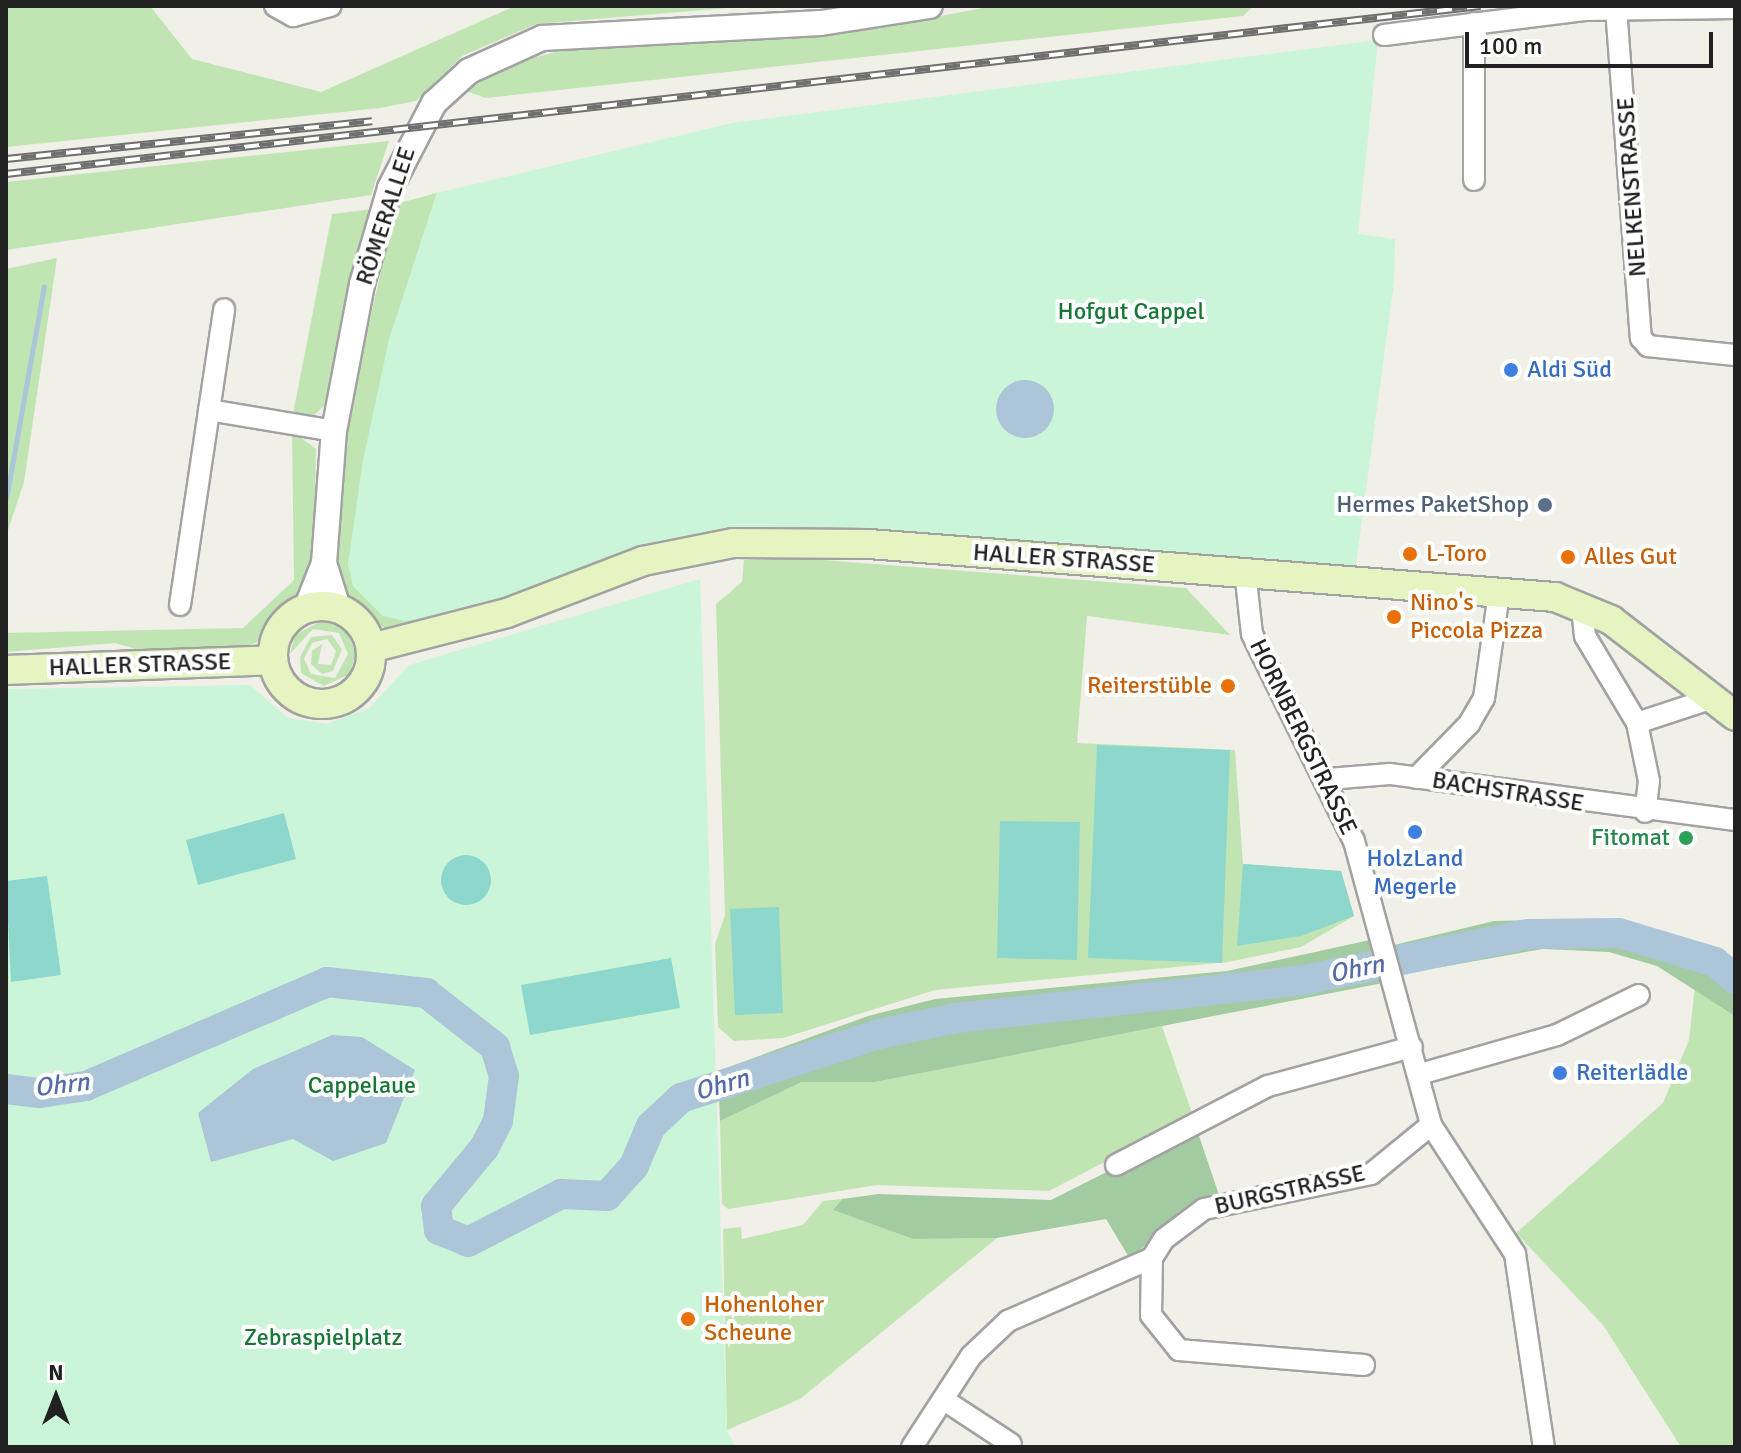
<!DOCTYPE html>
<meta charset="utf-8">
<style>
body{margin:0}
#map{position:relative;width:1741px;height:1453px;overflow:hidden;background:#f0efe8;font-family:Signika,sans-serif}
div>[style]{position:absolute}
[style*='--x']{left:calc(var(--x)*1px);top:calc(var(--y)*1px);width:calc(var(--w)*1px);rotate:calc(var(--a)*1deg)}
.grass>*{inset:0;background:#c0e5b3}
.forest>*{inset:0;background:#a3cba1}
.park>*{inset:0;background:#caf5d8}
.pitch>*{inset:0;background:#8ed7cd}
.round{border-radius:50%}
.water>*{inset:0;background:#adc5d9}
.stream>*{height:5px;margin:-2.5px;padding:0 2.5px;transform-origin:2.5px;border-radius:2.5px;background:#adc5d9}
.river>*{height:30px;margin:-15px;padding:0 15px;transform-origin:15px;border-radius:15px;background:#adc5d9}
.roads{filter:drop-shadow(2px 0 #a2a2a2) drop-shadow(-2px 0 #a2a2a2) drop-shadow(0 2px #a2a2a2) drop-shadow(0 -2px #a2a2a2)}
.minor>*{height:20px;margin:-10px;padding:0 10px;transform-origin:10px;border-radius:10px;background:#fff}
.tertiary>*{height:24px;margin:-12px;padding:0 12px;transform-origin:12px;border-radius:12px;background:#fff}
.secondary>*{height:28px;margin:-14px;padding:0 14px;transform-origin:14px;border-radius:14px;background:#e6f4c2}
.secondary>.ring{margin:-14px;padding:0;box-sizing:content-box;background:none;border:28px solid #e6f4c2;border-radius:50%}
.rail>*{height:8px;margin-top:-4px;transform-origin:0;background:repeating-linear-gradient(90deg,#fff 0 15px,#6f6f6f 0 30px);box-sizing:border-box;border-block:2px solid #6f6f6f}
.dots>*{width:22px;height:22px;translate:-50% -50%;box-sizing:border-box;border:4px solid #fff;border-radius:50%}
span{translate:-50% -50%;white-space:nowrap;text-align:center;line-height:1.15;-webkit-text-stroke:8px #fff;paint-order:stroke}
.street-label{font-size:24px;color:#212121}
.park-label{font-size:24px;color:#167736}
.shop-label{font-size:24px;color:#366cbe}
.left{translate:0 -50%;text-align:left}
.service-label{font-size:24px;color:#4e5e75}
.right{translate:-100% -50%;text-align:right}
.food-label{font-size:24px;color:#c56008}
.leisure-label{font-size:24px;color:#27864d}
.water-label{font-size:26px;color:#556ba8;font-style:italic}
.frame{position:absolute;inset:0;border:8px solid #212121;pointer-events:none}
.north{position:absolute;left:16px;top:1357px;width:80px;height:80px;-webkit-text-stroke:6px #fff;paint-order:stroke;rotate:0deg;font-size:22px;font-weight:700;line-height:32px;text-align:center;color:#212121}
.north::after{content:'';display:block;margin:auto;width:28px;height:36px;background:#212121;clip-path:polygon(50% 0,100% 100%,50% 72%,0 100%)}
.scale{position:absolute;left:1465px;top:32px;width:248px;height:36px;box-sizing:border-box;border:4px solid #212121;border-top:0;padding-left:10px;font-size:24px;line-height:28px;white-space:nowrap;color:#212121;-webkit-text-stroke:6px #fff;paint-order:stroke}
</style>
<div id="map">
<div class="grass">
<div style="clip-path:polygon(6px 6px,150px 6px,192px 59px,321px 92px,515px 6px,751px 6px,536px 24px,462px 56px,416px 101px,380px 108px,6px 147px)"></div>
<div style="clip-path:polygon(994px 6px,1254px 6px,1243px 16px,486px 98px,466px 91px,508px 64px,597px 42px,893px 25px)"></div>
<div style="clip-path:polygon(389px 141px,371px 195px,6px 250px,6px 182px)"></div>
<div style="clip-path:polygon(437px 193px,389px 340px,348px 565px,460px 616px,398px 630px,370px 625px,348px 607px,335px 567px,344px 436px,396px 204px)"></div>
<div style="clip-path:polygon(374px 209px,324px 406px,314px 415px,293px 414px,332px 214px)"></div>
<div style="clip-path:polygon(57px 258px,24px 482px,6px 536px,6px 269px)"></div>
<div style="clip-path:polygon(292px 431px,316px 449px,314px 572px,302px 604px,266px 638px,244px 648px,160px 656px,115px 643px,6px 652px,6px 633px,243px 628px,294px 580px)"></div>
<div style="clip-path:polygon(809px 559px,1186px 588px,1230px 635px,1087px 616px,1077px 743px,1235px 750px,1243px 864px,1341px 871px,1354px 916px,1301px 947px,1228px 962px,935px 990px,783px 1038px,734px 1041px,718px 1027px,715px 944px,725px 915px,716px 604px,742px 582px,744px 560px)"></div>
<div style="clip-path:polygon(323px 620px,343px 626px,356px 651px,350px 674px,324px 686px,301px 673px,300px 657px,311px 637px,332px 635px,342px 649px,333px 671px,322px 674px,311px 664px,312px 651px,322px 644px,318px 664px,331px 665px,336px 651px,327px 639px,312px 643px,304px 659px,311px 674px,335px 678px,348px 654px,339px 633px,313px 629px,290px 654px,295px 635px)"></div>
<div style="clip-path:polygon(1695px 986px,1735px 1016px,1735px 1447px,1681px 1447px,1603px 1325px,1516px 1233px,1663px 1103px,1689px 1040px)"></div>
<div style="clip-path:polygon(1162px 1026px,1193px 1116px,1049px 1191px,877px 1185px,728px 1209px,722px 1204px,720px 1121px,802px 1082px,875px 1082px)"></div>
<div style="clip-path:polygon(842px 1199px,833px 1210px,913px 1239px,997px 1238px,800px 1399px,727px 1430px,723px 1229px,741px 1227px,742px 1239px,803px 1225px,823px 1201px)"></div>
</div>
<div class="forest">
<div style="clip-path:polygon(1581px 919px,1661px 930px,1723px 953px,1735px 962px,1735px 1016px,1657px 966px,1609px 952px,1543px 949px,1402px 974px,1394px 945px,1494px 921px)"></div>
<div style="clip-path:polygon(1370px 940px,1383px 983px,875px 1082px,802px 1082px,720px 1121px,718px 1071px,868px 1016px,935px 999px,1227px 971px)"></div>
<div style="clip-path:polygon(1196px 1127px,1219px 1195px,1171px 1222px,1130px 1259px,1106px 1219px,997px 1238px,913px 1239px,833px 1210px,842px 1199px,879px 1194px,1051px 1200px)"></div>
</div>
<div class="park">
<div style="clip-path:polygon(1378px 40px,1358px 234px,1395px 239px,1394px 282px,1355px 571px,738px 533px,460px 616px,405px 621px,383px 616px,353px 586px,348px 565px,363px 460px,389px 340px,437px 193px,732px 123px)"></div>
<div style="clip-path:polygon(700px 579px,727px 1430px,735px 1447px,6px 1447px,6px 689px,250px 685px,288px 718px,327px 724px,369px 708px,409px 665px)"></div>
</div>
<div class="pitch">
<div style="clip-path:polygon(1097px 745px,1230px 750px,1222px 963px,1088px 958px)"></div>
<div style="clip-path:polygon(284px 813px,296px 859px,198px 885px,186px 840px)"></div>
<div style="clip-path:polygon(1000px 821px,1080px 822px,1077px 960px,997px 958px)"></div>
<div class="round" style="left:441px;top:855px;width:50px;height:50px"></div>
<div style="clip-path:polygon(1243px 864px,1341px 871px,1354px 916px,1301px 936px,1237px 946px)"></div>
<div style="clip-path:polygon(47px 876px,61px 975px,11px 982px,6px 881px)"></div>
<div style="clip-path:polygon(779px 907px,783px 1013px,735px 1015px,730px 909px)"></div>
<div style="clip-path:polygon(671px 958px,680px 1008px,530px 1035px,521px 985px)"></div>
</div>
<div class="water">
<div class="round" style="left:996px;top:380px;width:58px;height:58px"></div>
<div style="clip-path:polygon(332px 1035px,362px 1037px,415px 1070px,386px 1143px,333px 1161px,293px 1139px,211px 1162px,198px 1113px,253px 1069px)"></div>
</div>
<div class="stream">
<div style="--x:6;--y:499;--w:216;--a:-79.9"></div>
</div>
<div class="river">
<div style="--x:6;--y:1089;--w:34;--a:7"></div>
<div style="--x:40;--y:1093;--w:47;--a:-8.7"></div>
<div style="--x:86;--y:1086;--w:262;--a:-23.3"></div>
<div style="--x:327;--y:982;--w:100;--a:6.3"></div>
<div style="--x:426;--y:993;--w:88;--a:38"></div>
<div style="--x:495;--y:1047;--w:30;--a:73"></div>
<div style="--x:504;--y:1076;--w:45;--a:97.6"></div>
<div style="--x:498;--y:1121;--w:30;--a:117"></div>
<div style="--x:484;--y:1148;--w:75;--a:129.6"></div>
<div style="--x:436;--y:1206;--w:24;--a:83"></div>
<div style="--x:439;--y:1230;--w:31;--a:22"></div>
<div style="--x:468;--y:1242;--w:105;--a:-27.3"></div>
<div style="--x:561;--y:1194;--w:46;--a:2.5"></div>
<div style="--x:607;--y:1196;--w:40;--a:-48"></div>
<div style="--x:634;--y:1166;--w:43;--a:-67"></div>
<div style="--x:651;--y:1126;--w:41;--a:-43"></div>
<div style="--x:681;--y:1098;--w:208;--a:-17.9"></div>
<div style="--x:879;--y:1034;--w:79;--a:-11.7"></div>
<div style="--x:956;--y:1018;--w:350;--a:-6.2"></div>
<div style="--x:1304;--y:980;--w:230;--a:-11.6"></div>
<div style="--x:1529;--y:934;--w:90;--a:-0.6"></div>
<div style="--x:1619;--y:933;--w:100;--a:16.8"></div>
<div style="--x:1715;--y:962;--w:26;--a:40"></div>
</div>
<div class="roads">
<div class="minor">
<div style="--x:275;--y:6;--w:21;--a:29"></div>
<div style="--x:293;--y:16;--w:39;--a:-15"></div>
<div style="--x:1616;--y:8;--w:331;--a:85.7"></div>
<div style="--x:1641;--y:338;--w:11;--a:49"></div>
<div style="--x:1648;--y:346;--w:87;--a:5.9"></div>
<div style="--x:1474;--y:23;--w:157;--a:90"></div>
<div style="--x:1384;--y:35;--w:204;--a:-7.1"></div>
<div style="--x:1586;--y:10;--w:149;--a:-0.8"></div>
<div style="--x:209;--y:410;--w:127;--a:9.5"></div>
<div style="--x:1245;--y:571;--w:63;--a:83.7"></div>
<div style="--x:1252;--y:634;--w:231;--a:63.8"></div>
<div style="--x:1354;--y:841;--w:294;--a:74.8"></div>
<div style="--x:1431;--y:1125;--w:154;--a:56.9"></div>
<div style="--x:1515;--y:1254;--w:195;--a:81.5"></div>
<div style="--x:180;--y:605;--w:299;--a:-81.5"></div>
<div style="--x:1582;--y:608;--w:28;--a:84"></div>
<div style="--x:1585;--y:636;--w:101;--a:59.1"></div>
<div style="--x:1637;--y:723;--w:59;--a:78.3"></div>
<div style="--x:1649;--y:781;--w:31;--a:97"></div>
<div style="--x:1637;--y:723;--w:80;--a:-18.2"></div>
<div style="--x:1416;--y:778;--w:76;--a:-45.5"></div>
<div style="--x:1469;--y:724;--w:30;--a:-60"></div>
<div style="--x:1484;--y:698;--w:107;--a:-81.9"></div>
<div style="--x:1328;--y:779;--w:62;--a:-4.6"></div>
<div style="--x:1390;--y:774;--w:348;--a:7.6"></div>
<div style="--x:1420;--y:1074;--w:142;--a:-15.9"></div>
<div style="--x:1557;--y:1035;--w:91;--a:-26"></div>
<div style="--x:1116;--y:1165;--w:171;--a:-27.5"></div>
<div style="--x:1268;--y:1086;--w:149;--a:-15.2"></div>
<div style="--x:1364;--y:1365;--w:186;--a:-175.4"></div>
<div style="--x:1179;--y:1350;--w:45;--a:-128.7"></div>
<div style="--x:1151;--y:1315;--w:57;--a:-89"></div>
<div style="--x:1152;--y:1258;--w:22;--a:-58"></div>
<div style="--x:1164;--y:1239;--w:50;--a:-36.9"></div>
<div style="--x:1204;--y:1209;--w:171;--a:-11.8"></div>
<div style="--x:1371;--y:1174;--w:77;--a:-39.2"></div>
<div style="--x:944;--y:1400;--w:80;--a:33.3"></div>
<div style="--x:912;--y:1447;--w:108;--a:-57"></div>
<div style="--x:971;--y:1356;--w:51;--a:-43.4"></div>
<div style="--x:1008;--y:1321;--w:157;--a:-23.6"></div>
</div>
<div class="tertiary">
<div style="--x:324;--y:563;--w:47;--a:72.7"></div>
<div style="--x:306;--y:609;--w:49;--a:-68.6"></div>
<div style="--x:324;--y:563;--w:132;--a:-85.7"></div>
<div style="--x:334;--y:431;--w:150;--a:-79.2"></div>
<div style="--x:362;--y:284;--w:100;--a:-73.7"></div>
<div style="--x:390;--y:188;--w:96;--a:-62.6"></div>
<div style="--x:434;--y:103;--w:47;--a:-42.4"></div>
<div style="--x:469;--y:71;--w:80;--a:-24.3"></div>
<div style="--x:542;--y:38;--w:279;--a:-3.1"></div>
<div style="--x:821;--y:23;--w:110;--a:-8.9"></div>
</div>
<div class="secondary">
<div class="ring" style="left:273px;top:606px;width:70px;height:70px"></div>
<div style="--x:371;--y:648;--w:140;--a:-14.4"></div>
<div style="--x:507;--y:613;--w:146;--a:-20.9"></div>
<div style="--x:643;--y:561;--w:92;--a:-11.3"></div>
<div style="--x:733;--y:543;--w:136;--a:0.4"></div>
<div style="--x:869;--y:544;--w:688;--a:4.42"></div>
<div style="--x:1555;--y:597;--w:61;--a:22.3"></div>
<div style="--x:1611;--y:620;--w:157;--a:37.7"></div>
<div style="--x:6;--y:670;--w:267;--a:-2.1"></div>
</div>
</div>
<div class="rail">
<div style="--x:6;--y:159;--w:368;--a:-5.9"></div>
<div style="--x:6;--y:174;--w:1484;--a:-6.5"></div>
</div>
<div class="dots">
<div style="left:1511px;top:370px;background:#3f7fe0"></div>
<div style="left:1545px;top:505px;background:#5c6f8a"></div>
<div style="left:1410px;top:554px;background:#e8710a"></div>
<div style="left:1568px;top:557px;background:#e8710a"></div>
<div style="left:1394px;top:617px;background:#e8710a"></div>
<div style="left:1228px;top:686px;background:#e8710a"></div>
<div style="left:1415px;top:832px;background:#3f7fe0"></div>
<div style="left:1686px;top:838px;background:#2e9e5b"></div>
<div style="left:1560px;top:1073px;background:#3f7fe0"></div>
<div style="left:688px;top:1319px;background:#e8710a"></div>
</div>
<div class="street-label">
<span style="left:1632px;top:187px;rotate:-94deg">NELKENSTRASSE</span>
<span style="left:386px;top:216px;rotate:-72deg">RÖMERALLEE</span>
<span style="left:1064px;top:559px;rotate:4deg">HALLER STRASSE</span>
<span style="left:140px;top:665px;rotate:-2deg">HALLER STRASSE</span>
<span style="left:1303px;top:737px;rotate:64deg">HORNBERGSTRASSE</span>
<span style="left:1508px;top:792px;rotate:9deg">BACHSTRASSE</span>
<span style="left:1290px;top:1190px;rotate:-13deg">BURGSTRASSE</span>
</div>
<div class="park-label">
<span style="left:1131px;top:312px">Hofgut Cappel</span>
<span style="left:362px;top:1086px">Cappelaue</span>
<span style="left:323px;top:1338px">Zebraspielplatz</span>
</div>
<div class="shop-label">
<span class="left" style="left:1527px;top:370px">Aldi Süd</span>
<span style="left:1415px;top:873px">HolzLand<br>Megerle</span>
<span class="left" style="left:1576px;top:1073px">Reiterlädle</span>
</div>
<div class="service-label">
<span class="right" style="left:1529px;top:505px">Hermes PaketShop</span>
</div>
<div class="food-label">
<span class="left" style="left:1426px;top:554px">L-Toro</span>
<span class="left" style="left:1584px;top:557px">Alles Gut</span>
<span class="left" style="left:1410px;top:617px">Nino's<br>Piccola Pizza</span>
<span class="right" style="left:1212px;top:686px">Reiterstüble</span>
<span class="left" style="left:704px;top:1319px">Hohenloher<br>Scheune</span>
</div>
<div class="leisure-label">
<span class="right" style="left:1670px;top:838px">Fitomat</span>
</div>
<div class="water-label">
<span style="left:1357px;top:970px;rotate:-12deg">Ohrn</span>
<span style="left:62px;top:1086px;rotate:-7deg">Ohrn</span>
<span style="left:722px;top:1086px;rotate:-16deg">Ohrn</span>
</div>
<div class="frame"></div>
<div class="north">N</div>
<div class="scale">100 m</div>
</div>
